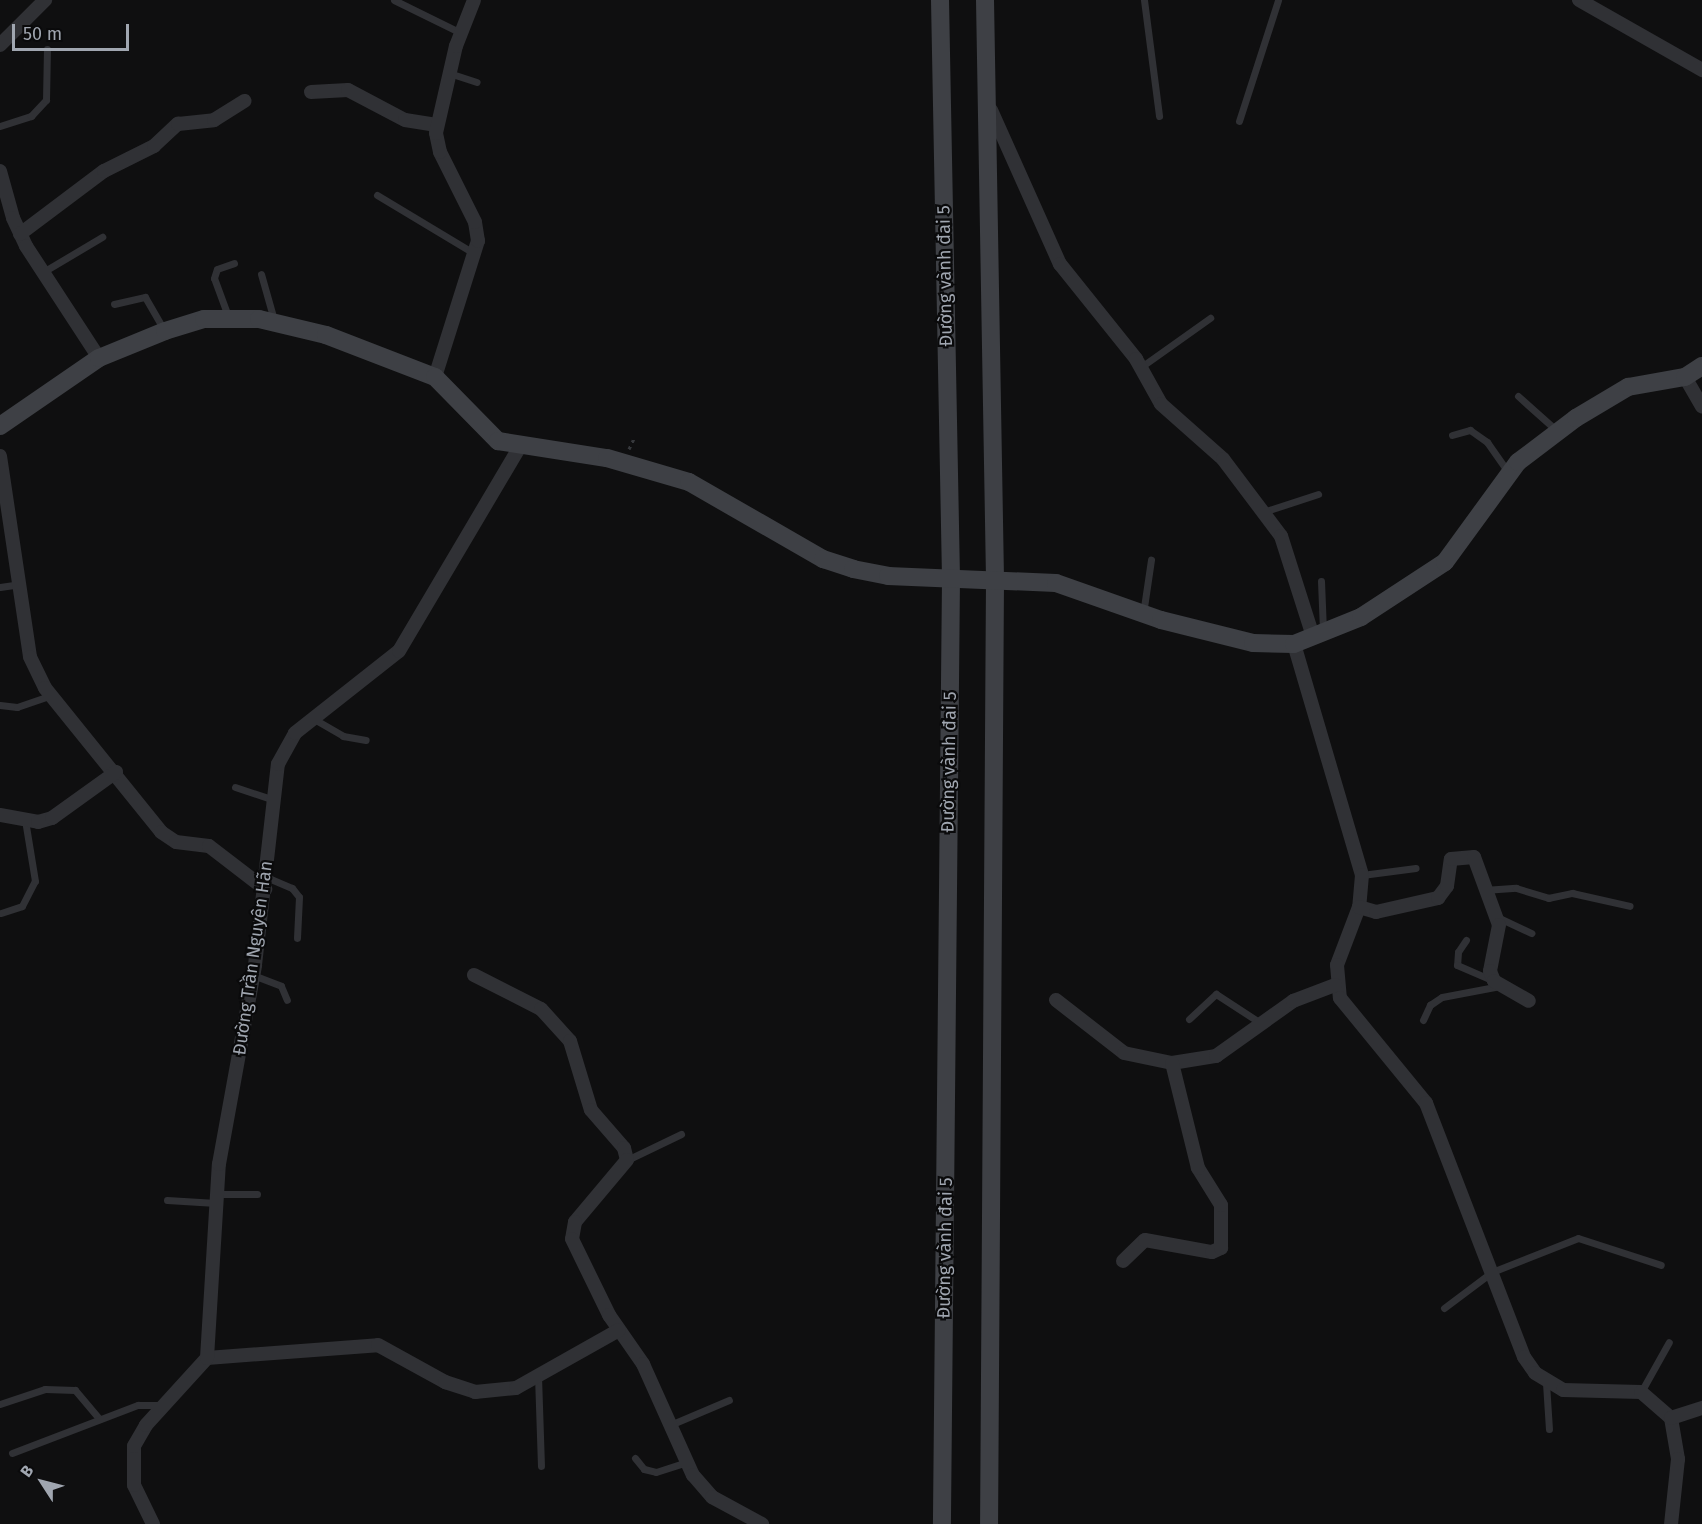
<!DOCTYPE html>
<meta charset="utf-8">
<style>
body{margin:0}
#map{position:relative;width:1702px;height:1524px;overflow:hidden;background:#0f0f10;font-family:"Fira Sans",sans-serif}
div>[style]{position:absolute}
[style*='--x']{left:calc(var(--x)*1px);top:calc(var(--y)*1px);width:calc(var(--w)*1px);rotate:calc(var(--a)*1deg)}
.path>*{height:3px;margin-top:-1.5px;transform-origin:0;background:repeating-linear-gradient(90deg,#36383c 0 3px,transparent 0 7.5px)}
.lane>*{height:7px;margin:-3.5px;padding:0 3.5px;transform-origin:3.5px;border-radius:3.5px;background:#303135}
.street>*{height:14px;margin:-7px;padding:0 7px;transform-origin:7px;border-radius:7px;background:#303135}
.secondary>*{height:18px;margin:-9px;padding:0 9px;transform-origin:9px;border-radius:9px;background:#3e4045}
span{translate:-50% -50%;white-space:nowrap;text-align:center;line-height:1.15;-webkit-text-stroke:4.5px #0a0a0b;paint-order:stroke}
.street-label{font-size:18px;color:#a0a6b0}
.north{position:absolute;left:12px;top:1452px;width:60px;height:60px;-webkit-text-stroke:4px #0a0a0b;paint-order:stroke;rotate:306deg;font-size:16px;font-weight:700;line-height:24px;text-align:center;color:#a0a6b0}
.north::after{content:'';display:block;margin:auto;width:21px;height:27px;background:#a0a6b0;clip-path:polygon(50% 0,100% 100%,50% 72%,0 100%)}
.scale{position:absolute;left:12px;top:24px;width:117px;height:27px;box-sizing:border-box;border:3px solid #a0a6b0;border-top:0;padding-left:8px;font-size:18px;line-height:21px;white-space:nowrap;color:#a0a6b0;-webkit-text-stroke:4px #0a0a0b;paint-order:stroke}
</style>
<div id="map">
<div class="path">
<div style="--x:629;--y:449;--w:14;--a:-65"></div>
</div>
<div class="lane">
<div style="--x:394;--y:0;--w:75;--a:26.2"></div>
<div style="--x:1144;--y:0;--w:117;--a:82.6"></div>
<div style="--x:449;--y:73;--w:29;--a:18"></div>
<div style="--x:1239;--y:121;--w:127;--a:-72.1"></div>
<div style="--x:0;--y:126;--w:33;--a:-18"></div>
<div style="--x:31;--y:116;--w:22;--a:-47"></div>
<div style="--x:46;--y:100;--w:51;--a:-88.9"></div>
<div style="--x:377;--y:195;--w:114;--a:31"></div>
<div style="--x:43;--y:272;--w:69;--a:-30.7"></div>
<div style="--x:261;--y:274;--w:48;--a:74.2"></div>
<div style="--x:114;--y:304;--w:32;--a:-13"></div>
<div style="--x:145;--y:297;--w:39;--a:60"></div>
<div style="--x:228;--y:316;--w:40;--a:-110.2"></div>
<div style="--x:214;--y:278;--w:9;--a:-72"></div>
<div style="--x:217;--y:269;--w:18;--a:-19"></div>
<div style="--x:1141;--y:367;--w:85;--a:-35.4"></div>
<div style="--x:1518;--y:396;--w:52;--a:41.9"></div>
<div style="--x:1452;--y:435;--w:19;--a:-16"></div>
<div style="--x:1470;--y:430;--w:21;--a:35"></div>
<div style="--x:1487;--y:442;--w:37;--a:55"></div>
<div style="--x:1263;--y:512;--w:58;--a:-18.1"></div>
<div style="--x:1321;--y:581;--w:49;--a:87.7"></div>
<div style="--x:0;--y:587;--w:21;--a:-8"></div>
<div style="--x:1143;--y:614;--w:55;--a:-81.6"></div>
<div style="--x:0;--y:705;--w:17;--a:7"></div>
<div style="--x:17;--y:707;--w:37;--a:-19"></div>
<div style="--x:314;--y:719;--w:34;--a:30"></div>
<div style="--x:343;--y:736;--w:23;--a:10"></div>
<div style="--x:235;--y:787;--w:41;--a:18.4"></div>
<div style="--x:1362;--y:875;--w:54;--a:-7.4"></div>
<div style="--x:266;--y:877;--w:28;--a:23"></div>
<div style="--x:292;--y:888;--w:11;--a:52"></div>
<div style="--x:299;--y:897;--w:41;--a:92.8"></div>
<div style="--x:1484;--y:890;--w:32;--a:-4"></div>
<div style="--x:1516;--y:888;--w:34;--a:17"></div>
<div style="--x:1548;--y:898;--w:25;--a:-12"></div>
<div style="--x:1572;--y:893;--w:59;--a:12.6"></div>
<div style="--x:1;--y:913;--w:22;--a:-18"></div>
<div style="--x:22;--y:906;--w:28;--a:-63"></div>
<div style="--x:35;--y:881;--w:62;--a:-99.3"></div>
<div style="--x:1497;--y:917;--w:38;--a:25"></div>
<div style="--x:1466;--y:940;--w:14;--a:124"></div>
<div style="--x:1458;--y:952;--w:13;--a:94"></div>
<div style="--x:1457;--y:965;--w:40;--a:23.4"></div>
<div style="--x:253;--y:975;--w:30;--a:21"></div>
<div style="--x:281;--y:986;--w:15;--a:67"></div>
<div style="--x:1189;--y:1019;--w:37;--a:-43"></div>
<div style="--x:1216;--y:994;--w:51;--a:33.1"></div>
<div style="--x:1423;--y:1020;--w:17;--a:-65"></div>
<div style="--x:1430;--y:1005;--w:14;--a:-34"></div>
<div style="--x:1442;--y:997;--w:59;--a:-10.7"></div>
<div style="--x:627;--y:1160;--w:60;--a:-25.7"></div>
<div style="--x:217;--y:1194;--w:40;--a:0"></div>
<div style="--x:167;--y:1200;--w:49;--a:3.5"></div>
<div style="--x:1444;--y:1308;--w:60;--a:-36.9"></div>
<div style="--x:1492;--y:1272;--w:92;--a:-21.6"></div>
<div style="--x:1578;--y:1238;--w:87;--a:18"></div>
<div style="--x:538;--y:1376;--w:90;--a:88.1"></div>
<div style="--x:1546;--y:1383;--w:46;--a:86.3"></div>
<div style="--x:1641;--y:1392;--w:57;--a:-60.8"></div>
<div style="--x:0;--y:1404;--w:47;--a:-18.4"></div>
<div style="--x:45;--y:1389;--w:30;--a:2"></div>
<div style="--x:75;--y:1390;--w:38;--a:50"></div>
<div style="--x:670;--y:1425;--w:64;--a:-23"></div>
<div style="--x:12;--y:1453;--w:135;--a:-20.9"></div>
<div style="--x:138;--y:1405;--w:26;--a:0"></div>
<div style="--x:635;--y:1458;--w:14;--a:51"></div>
<div style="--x:644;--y:1469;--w:12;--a:14"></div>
<div style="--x:656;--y:1472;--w:33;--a:-18"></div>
</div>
<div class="street">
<div style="--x:1579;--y:0;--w:142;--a:29.6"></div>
<div style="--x:0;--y:45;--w:64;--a:-45"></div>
<div style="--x:311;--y:92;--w:37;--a:-3"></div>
<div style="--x:348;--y:90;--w:64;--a:27.8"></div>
<div style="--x:405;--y:120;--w:32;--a:9"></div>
<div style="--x:991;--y:110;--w:169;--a:65.9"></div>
<div style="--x:1060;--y:264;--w:122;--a:51.3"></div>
<div style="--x:1136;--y:359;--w:51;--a:60.9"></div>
<div style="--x:1161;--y:404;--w:83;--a:41.6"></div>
<div style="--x:1223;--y:459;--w:96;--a:53"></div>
<div style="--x:1281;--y:536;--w:105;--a:72.3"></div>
<div style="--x:0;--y:171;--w:49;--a:74.5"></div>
<div style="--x:13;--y:218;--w:31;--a:65"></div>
<div style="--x:26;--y:246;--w:134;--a:56.9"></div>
<div style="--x:20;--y:234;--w:105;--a:-36.9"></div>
<div style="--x:104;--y:171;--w:56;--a:-26.6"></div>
<div style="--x:154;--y:146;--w:33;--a:-43"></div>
<div style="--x:178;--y:124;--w:36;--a:-6"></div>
<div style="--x:214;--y:120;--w:36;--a:-32"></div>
<div style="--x:435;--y:377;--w:143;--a:-72.5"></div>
<div style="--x:478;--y:241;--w:19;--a:-99"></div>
<div style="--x:475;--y:222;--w:78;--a:-116.6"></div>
<div style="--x:440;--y:152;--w:19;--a:-102"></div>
<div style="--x:436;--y:133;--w:89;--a:-77.1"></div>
<div style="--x:456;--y:46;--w:49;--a:-68.6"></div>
<div style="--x:1685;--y:377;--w:34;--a:60"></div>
<div style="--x:0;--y:456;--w:203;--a:81.5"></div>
<div style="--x:30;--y:657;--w:34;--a:64"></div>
<div style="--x:45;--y:688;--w:185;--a:51.1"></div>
<div style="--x:161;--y:832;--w:18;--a:34"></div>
<div style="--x:176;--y:842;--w:33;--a:7"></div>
<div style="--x:209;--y:846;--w:71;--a:37.5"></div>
<div style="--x:1294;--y:644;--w:241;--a:73.6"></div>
<div style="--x:1362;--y:875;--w:32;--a:95"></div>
<div style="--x:1359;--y:907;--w:62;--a:110.8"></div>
<div style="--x:1337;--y:965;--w:33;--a:85"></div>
<div style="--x:1340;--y:998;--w:136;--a:50.7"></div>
<div style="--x:1426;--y:1103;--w:272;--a:68.9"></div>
<div style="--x:1524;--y:1357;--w:19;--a:55"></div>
<div style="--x:1535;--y:1373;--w:33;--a:31"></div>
<div style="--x:1563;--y:1390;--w:78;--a:1.5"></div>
<div style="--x:1641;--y:1392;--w:40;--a:41"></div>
<div style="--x:1671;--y:1418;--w:42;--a:80.3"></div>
<div style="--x:1678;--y:1459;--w:65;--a:96.1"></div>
<div style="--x:0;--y:815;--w:39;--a:10"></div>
<div style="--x:38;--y:822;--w:15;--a:-16"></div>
<div style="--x:52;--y:818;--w:79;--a:-35.7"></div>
<div style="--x:1359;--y:907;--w:18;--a:16"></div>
<div style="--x:1376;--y:912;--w:64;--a:-12.7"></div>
<div style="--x:1438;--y:898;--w:15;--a:-53"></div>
<div style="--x:1447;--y:886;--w:27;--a:-82"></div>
<div style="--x:1451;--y:859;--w:23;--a:-5"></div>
<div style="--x:1474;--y:857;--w:72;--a:69.8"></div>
<div style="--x:1499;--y:925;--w:47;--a:101.1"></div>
<div style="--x:1490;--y:971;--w:11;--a:68"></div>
<div style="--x:1494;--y:981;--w:40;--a:29.7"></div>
<div style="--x:474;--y:975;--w:75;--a:26.9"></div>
<div style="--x:541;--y:1009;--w:43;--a:47.8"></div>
<div style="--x:570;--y:1041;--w:72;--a:73.1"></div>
<div style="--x:591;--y:1110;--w:50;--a:49"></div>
<div style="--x:624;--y:1148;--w:12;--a:76"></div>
<div style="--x:627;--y:1160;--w:81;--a:130"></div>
<div style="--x:575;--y:1222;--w:17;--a:100"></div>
<div style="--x:572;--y:1239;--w:85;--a:64"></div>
<div style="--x:609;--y:1315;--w:60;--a:55.2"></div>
<div style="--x:643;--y:1364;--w:122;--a:65.8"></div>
<div style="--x:693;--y:1475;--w:29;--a:49"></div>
<div style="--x:712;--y:1497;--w:57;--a:28.4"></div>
<div style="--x:1056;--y:1000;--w:86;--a:37.9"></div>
<div style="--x:1124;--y:1053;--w:49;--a:11.8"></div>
<div style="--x:1172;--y:1063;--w:45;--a:-9"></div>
<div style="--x:1216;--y:1056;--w:95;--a:-35.5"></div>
<div style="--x:1293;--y:1001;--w:45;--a:-20.9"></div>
<div style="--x:1123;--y:1261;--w:30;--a:-44"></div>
<div style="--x:1145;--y:1240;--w:68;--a:10.2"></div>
<div style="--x:1212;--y:1252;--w:10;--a:-24"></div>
<div style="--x:1221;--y:1248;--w:43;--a:-90"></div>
<div style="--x:1221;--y:1205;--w:44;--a:-121.9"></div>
<div style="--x:1198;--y:1168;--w:108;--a:-103.9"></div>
<div style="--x:207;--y:1358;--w:171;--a:-4.3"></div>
<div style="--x:378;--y:1345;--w:77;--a:28.9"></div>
<div style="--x:445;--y:1382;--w:32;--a:18"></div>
<div style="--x:475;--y:1392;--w:41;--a:-5.6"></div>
<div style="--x:516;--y:1388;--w:118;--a:-29.4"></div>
<div style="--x:1671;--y:1418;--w:33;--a:-18"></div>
<div style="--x:153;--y:1524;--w:43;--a:-116"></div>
<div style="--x:134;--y:1485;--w:39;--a:-90"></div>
<div style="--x:134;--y:1446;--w:24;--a:-60"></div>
<div style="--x:146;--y:1425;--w:91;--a:-47.7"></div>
<div style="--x:207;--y:1358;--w:194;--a:-86.5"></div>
<div style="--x:219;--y:1164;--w:202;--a:-79.7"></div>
<div style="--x:255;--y:965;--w:202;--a:-83.5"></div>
<div style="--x:278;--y:764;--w:35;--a:-61"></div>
<div style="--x:295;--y:733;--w:132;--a:-38.3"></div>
<div style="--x:399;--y:651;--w:238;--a:-59.4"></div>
</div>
<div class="secondary">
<div style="--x:940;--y:0;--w:578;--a:88.91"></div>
<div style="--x:951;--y:578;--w:946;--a:90.55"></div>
<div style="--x:985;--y:0;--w:580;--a:89.01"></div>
<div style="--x:995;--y:580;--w:944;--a:90.36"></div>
<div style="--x:0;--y:426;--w:120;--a:-34.5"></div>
<div style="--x:99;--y:358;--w:71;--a:-22.2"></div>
<div style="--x:165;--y:331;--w:41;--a:-17.1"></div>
<div style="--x:204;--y:319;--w:55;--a:0"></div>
<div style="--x:259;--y:319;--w:69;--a:13.4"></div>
<div style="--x:326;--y:335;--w:117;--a:21.1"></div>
<div style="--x:435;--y:377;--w:90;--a:45.5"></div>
<div style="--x:498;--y:441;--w:110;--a:8.9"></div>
<div style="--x:607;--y:458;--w:85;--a:16.3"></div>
<div style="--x:689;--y:482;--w:155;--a:29.9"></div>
<div style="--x:823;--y:559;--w:32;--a:18"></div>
<div style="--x:853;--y:569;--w:36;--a:11"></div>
<div style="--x:888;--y:576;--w:168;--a:2.4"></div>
<div style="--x:1056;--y:583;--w:111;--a:19.4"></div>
<div style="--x:1161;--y:620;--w:95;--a:14"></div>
<div style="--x:1253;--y:643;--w:41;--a:1.4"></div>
<div style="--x:1294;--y:644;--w:72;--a:-21.9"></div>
<div style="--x:1361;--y:617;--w:100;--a:-33.2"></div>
<div style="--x:1445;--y:562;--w:124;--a:-53.9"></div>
<div style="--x:1518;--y:462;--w:73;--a:-37.2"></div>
<div style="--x:1576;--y:418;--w:61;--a:-30.8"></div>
<div style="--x:1628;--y:387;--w:58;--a:-10"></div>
<div style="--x:1685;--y:377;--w:20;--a:-33"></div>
</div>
<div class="street-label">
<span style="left:945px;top:276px;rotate:-91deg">Đường vành đai 5</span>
<span style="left:949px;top:762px;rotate:-89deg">Đường vành đai 5</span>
<span style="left:253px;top:958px;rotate:-82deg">Đường Trần Nguyên Hãn</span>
<span style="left:945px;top:1248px;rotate:-89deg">Đường vành đai 5</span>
</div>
<div class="north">B</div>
<div class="scale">50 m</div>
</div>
